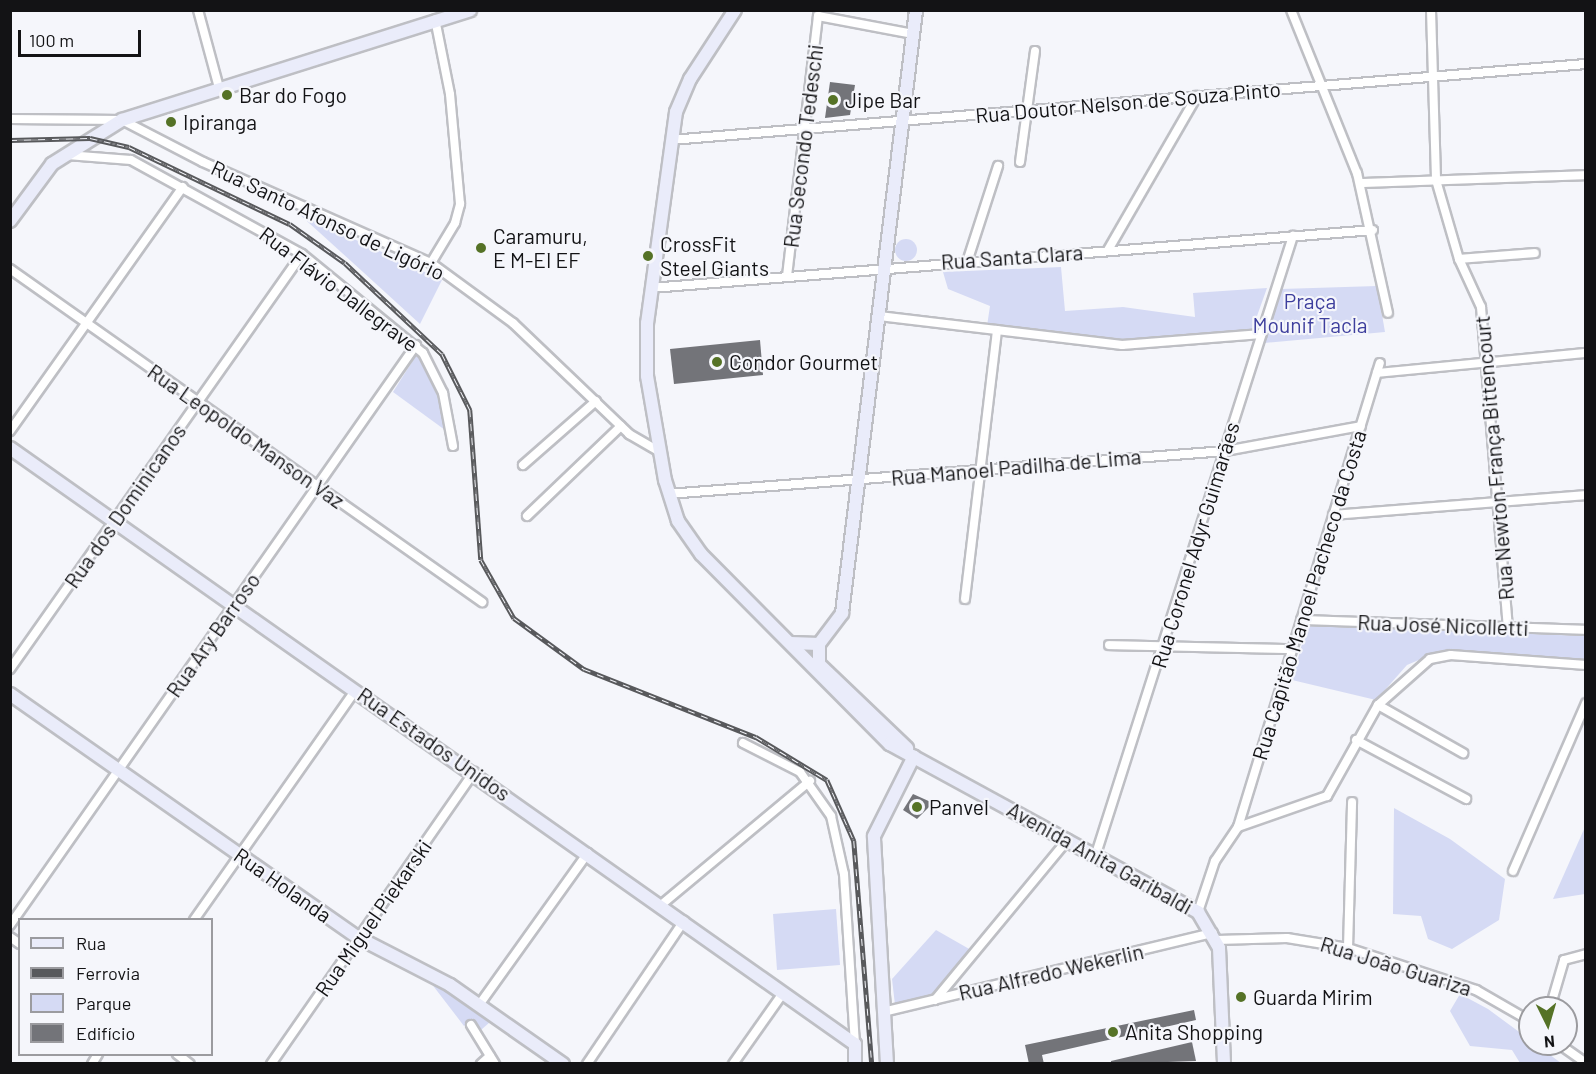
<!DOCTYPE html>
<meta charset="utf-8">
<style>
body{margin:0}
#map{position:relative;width:1596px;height:1074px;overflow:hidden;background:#f5f6fb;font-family:Barlow,sans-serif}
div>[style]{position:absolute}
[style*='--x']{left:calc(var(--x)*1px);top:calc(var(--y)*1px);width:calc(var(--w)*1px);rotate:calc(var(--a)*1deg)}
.green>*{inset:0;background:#d5daf4}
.round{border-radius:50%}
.building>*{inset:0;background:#737479}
.roads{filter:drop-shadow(2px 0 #bebfc4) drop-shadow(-2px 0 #bebfc4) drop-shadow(0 2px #bebfc4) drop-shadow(0 -2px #bebfc4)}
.street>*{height:8px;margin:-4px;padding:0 4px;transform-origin:4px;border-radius:4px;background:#fff}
.secondary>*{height:12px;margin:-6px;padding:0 6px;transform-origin:6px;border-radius:6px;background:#eaecfa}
.rail>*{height:4.5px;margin-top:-2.25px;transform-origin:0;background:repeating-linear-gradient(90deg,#f5f6fb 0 7px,#58595c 0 14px);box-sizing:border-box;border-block:2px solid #58595c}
.dots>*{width:16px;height:16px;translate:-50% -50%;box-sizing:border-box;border:3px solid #f5f6fb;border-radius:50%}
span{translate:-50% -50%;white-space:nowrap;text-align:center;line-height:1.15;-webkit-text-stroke:4.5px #f5f6fb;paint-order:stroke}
.poi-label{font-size:21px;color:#131315}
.left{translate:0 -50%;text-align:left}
.street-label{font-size:21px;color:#131315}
.park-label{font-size:21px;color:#3d3e9d}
.frame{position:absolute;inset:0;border:12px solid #131315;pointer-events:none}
.legend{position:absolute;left:18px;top:918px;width:195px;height:138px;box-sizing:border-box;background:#f5f6fb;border:2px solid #9b9b9f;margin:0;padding:8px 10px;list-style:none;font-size:18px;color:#131315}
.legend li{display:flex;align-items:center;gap:12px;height:30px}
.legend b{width:30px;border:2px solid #9b9b9f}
.north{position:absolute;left:1518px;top:996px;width:60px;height:60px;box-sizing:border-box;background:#f5f6fb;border:2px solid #9b9b9f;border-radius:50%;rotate:175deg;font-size:16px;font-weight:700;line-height:24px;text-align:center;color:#131315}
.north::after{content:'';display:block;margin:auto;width:21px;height:27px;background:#557226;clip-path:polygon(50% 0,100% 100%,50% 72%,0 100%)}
.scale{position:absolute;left:18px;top:30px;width:123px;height:27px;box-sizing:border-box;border:3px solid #131315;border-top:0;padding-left:8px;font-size:18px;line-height:21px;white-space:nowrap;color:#131315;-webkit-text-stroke:4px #f5f6fb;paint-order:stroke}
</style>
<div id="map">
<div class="green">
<div style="clip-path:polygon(298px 213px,442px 280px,420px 324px,363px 272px)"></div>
<div class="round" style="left:895px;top:239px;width:22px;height:22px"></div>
<div style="clip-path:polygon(1061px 267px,1065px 311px,1123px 307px,1195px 317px,1193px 293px,1267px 288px,1252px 330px,1122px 340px,987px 326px,990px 306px,948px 289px,943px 272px)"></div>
<div style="clip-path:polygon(1377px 286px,1385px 332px,1264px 343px,1281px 289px)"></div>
<div style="clip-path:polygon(417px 354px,436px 390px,445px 430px,393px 392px)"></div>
<div style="clip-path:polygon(1307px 626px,1585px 636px,1585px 660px,1442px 650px,1407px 665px,1376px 700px,1292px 680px)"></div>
<div style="clip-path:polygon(1394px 808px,1450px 839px,1505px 879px,1499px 920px,1452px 949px,1428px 939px,1421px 916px,1393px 914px)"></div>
<div style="clip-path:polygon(1585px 827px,1585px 894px,1553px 899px)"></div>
<div style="clip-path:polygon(836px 909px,840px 965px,777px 970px,773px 914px)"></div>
<div style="clip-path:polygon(936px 930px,971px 950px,930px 998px,895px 1005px,892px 979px)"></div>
<div style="clip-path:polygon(431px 983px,456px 998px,490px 1022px,481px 1030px,474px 1019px,464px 1026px)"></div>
<div style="clip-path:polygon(1460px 994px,1488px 1009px,1561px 1063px,1520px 1063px,1512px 1050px,1470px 1046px,1450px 1011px)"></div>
</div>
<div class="building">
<div style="clip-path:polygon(830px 82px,855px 85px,850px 115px,825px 118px)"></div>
<div style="clip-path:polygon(760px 340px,763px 375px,674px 384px,670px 349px)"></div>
<div style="clip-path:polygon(913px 794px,933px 803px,917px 819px,903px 810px)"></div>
<div style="clip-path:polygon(1194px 1010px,1196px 1020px,1042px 1055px,1044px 1064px,1029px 1064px,1025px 1045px)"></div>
<div style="clip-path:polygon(1192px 1042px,1196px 1061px,1111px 1064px,1111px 1061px)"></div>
</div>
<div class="roads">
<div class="street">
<div style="--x:198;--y:10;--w:81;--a:74.9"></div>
<div style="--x:1291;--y:10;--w:176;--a:68"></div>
<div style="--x:1357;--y:173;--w:143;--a:77.5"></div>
<div style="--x:1431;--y:10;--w:170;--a:88.3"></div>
<div style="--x:1436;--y:180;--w:82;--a:73.8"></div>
<div style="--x:1459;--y:259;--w:53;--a:65.4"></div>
<div style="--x:1481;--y:307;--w:321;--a:85.2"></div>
<div style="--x:10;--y:119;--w:112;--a:0.5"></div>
<div style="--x:122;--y:120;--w:91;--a:27.4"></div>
<div style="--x:203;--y:162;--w:249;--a:23.9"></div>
<div style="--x:431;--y:263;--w:102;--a:36.2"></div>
<div style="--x:513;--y:323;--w:161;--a:43.7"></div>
<div style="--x:629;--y:434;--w:36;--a:30"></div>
<div style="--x:671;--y:140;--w:918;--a:-4.75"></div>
<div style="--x:67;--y:155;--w:64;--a:4.5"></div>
<div style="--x:131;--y:160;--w:195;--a:28.8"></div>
<div style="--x:302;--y:254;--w:156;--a:39.3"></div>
<div style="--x:423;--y:353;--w:45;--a:63.4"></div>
<div style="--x:443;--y:393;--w:54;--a:79.3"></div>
<div style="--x:1020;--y:162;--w:112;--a:-82.3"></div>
<div style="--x:1360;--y:183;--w:226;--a:-2"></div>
<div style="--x:1108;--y:250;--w:178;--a:-60"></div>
<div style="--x:968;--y:259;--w:98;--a:-72.1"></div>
<div style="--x:1459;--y:259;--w:76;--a:-4.5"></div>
<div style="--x:431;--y:263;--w:47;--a:-59"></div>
<div style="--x:455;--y:223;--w:20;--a:-75"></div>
<div style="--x:460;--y:204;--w:110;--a:-95.2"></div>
<div style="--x:450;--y:94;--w:76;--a:-101.3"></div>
<div style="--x:10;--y:269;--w:578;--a:35.2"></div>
<div style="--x:787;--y:276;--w:262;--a:-83.2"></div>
<div style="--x:818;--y:16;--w:97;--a:10.7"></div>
<div style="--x:651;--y:288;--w:724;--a:-4.59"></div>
<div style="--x:879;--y:316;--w:245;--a:6.8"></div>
<div style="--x:1122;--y:345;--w:140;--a:-4.5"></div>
<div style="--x:1377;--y:373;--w:210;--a:-5.5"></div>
<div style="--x:10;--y:431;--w:299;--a:-54.7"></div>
<div style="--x:523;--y:465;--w:97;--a:-41.2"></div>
<div style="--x:668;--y:494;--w:559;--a:-4.41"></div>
<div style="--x:1225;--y:451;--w:138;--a:-10.4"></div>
<div style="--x:1333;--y:515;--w:254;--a:-4.5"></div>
<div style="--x:527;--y:516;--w:130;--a:-43.8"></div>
<div style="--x:965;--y:599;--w:271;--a:-83.2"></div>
<div style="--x:1301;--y:620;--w:285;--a:2"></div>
<div style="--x:1109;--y:645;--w:183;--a:1.3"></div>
<div style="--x:10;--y:669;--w:507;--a:-54.87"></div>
<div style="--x:1378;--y:705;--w:98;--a:29.5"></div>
<div style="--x:1356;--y:740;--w:125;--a:28.2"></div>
<div style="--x:743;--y:743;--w:64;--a:27"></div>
<div style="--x:800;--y:772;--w:54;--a:54.8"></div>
<div style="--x:831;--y:816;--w:59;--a:77.4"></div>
<div style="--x:844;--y:874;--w:170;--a:86.3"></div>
<div style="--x:1238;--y:827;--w:485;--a:-73"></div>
<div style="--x:1096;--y:854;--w:649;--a:-72.32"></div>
<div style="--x:1513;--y:871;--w:183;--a:-66.5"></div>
<div style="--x:661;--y:905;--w:194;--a:-39.8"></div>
<div style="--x:1198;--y:912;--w:54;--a:-71.6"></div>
<div style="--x:1215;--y:861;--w:41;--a:-55.9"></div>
<div style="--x:1238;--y:827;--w:94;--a:-19.2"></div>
<div style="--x:1327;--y:796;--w:104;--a:-60.7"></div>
<div style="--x:1378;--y:705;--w:69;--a:-41.5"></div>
<div style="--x:1430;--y:659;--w:21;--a:-11"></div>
<div style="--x:1451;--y:655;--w:135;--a:4.2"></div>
<div style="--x:194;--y:920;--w:280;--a:-54.9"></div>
<div style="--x:10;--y:925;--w:708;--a:-55.01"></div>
<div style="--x:10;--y:937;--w:12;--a:35"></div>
<div style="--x:1217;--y:940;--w:70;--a:-1.6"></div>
<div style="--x:1287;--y:938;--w:62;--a:9.3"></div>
<div style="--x:1348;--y:948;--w:135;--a:18.2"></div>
<div style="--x:1476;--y:990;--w:62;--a:29.9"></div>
<div style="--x:1348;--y:948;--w:146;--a:-88.4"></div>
<div style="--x:935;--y:1000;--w:209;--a:-50.4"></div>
<div style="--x:479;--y:1005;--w:187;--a:-54.4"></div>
<div style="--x:1550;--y:1008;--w:50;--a:-73.7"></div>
<div style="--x:1564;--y:960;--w:23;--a:-15"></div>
<div style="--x:887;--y:1011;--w:335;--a:-13.5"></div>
<div style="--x:471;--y:1025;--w:46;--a:58.4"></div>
<div style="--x:1559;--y:1044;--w:33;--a:35"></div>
<div style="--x:177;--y:1054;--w:16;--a:38"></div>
<div style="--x:92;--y:1064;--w:12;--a:-59"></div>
<div style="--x:271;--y:1064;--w:356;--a:-55.2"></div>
<div style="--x:481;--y:1064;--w:12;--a:-42"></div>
<div style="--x:587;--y:1064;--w:173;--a:-55.9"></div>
<div style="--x:733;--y:1064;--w:87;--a:-54.8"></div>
</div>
<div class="secondary">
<div style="--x:735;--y:10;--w:82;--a:123.1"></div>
<div style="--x:690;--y:79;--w:36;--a:113"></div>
<div style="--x:676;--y:112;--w:213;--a:97.8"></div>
<div style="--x:647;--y:323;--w:53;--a:90"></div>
<div style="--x:647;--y:376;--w:106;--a:80.2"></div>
<div style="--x:665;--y:480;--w:43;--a:72.4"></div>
<div style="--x:678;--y:521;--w:40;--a:55.1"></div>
<div style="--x:701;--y:554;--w:268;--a:45.2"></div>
<div style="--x:890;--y:744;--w:351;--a:28.6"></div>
<div style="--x:1198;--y:912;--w:42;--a:59.7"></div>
<div style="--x:1219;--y:948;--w:116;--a:87.5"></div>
<div style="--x:10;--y:221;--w:71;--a:-53.6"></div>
<div style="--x:52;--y:164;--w:83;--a:-32.2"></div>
<div style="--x:122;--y:120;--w:365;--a:-17.5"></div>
<div style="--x:10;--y:448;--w:1034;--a:35.2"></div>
<div style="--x:855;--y:1044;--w:20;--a:90"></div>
<div style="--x:791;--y:643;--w:28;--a:2"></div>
<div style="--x:819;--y:644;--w:39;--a:-53"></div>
<div style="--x:842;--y:613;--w:608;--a:-83"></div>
<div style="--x:819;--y:644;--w:20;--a:90"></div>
<div style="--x:819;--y:664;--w:122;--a:43.7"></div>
<div style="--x:10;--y:694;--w:426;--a:35"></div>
<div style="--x:359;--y:938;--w:102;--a:27.3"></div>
<div style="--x:450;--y:985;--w:138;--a:35"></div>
<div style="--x:887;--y:1064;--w:228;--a:-93.3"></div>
<div style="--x:874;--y:836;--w:89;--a:-63.4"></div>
</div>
</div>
<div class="rail">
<div style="--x:10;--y:140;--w:80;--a:-1.4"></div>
<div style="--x:90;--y:138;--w:40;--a:13"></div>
<div style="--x:129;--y:147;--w:178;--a:25.6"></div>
<div style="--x:290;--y:224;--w:67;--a:35.3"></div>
<div style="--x:345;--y:263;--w:133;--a:43.2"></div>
<div style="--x:442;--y:354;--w:63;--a:63.4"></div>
<div style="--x:470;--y:410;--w:150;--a:85.8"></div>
<div style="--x:481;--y:560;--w:67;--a:60.4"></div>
<div style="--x:514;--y:618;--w:87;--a:36.1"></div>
<div style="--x:584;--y:669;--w:185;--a:21.6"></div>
<div style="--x:756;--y:737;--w:83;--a:31.2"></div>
<div style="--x:827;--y:780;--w:67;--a:66.1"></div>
<div style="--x:854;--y:841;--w:224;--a:85.4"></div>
</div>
<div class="dots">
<div style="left:227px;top:95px;background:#557226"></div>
<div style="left:833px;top:100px;background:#557226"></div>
<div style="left:171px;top:122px;background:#557226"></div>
<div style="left:481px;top:248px;background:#557226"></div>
<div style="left:648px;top:256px;background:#557226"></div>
<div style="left:717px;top:362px;background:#557226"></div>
<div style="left:917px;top:807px;background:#557226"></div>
<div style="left:1241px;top:997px;background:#557226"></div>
<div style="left:1113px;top:1032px;background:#557226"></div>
</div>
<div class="poi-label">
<span class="left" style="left:239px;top:95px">Bar do Fogo</span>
<span class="left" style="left:845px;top:100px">Jipe Bar</span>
<span class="left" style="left:183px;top:122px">Ipiranga</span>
<span class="left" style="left:493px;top:248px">Caramuru,<br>E M-EI EF</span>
<span class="left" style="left:660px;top:256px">CrossFit<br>Steel Giants</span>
<span class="left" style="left:729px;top:362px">Condor Gourmet</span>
<span class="left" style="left:929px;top:807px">Panvel</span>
<span class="left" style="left:1253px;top:997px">Guarda Mirim</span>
<span class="left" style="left:1125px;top:1032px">Anita Shopping</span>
</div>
<div class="street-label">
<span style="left:1128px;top:102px;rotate:-5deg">Rua Doutor Nelson de Souza Pinto</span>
<span style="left:803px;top:146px;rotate:-83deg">Rua Secondo Tedeschi</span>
<span style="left:328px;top:220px;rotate:25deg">Rua Santo Afonso de Ligório</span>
<span style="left:1012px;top:257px;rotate:-4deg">Rua Santa Clara</span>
<span style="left:339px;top:289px;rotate:37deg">Rua Flávio Dallegrave</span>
<span style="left:246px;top:436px;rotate:35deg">Rua Leopoldo Manson Vaz</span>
<span style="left:1494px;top:458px;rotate:-95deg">Rua Newton França Bittencourt</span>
<span style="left:1016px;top:467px;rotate:-5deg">Rua Manoel Padilha de Lima</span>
<span style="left:125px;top:506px;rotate:-55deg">Rua dos Dominicanos</span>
<span style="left:1195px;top:545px;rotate:-73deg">Rua Coronel Adyr Guimarães</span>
<span style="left:1309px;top:595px;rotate:-73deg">Rua Capitão Manoel Pacheco da Costa</span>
<span style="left:1443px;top:625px;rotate:2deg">Rua José Nicolletti</span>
<span style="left:213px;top:635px;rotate:-55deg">Rua Ary Barroso</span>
<span style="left:434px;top:744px;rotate:35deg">Rua Estados Unidos</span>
<span style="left:1100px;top:858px;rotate:29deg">Avenida Anita Garibaldi</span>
<span style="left:283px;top:885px;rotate:35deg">Rua Holanda</span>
<span style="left:373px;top:918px;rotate:-55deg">Rua Miguel Piekarski</span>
<span style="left:1396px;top:966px;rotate:17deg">Rua João Guariza</span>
<span style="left:1051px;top:972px;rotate:-13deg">Rua Alfredo Wekerlin</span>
</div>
<div class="park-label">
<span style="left:1310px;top:313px">Praça<br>Mounif Tacla</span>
</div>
<div class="frame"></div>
<ul class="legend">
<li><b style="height:8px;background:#eaecfa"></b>Rua</li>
<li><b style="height:8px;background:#58595c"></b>Ferrovia</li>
<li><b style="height:16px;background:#d5daf4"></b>Parque</li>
<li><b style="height:16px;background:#737479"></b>Edifício</li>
</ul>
<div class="north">N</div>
<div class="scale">100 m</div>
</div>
